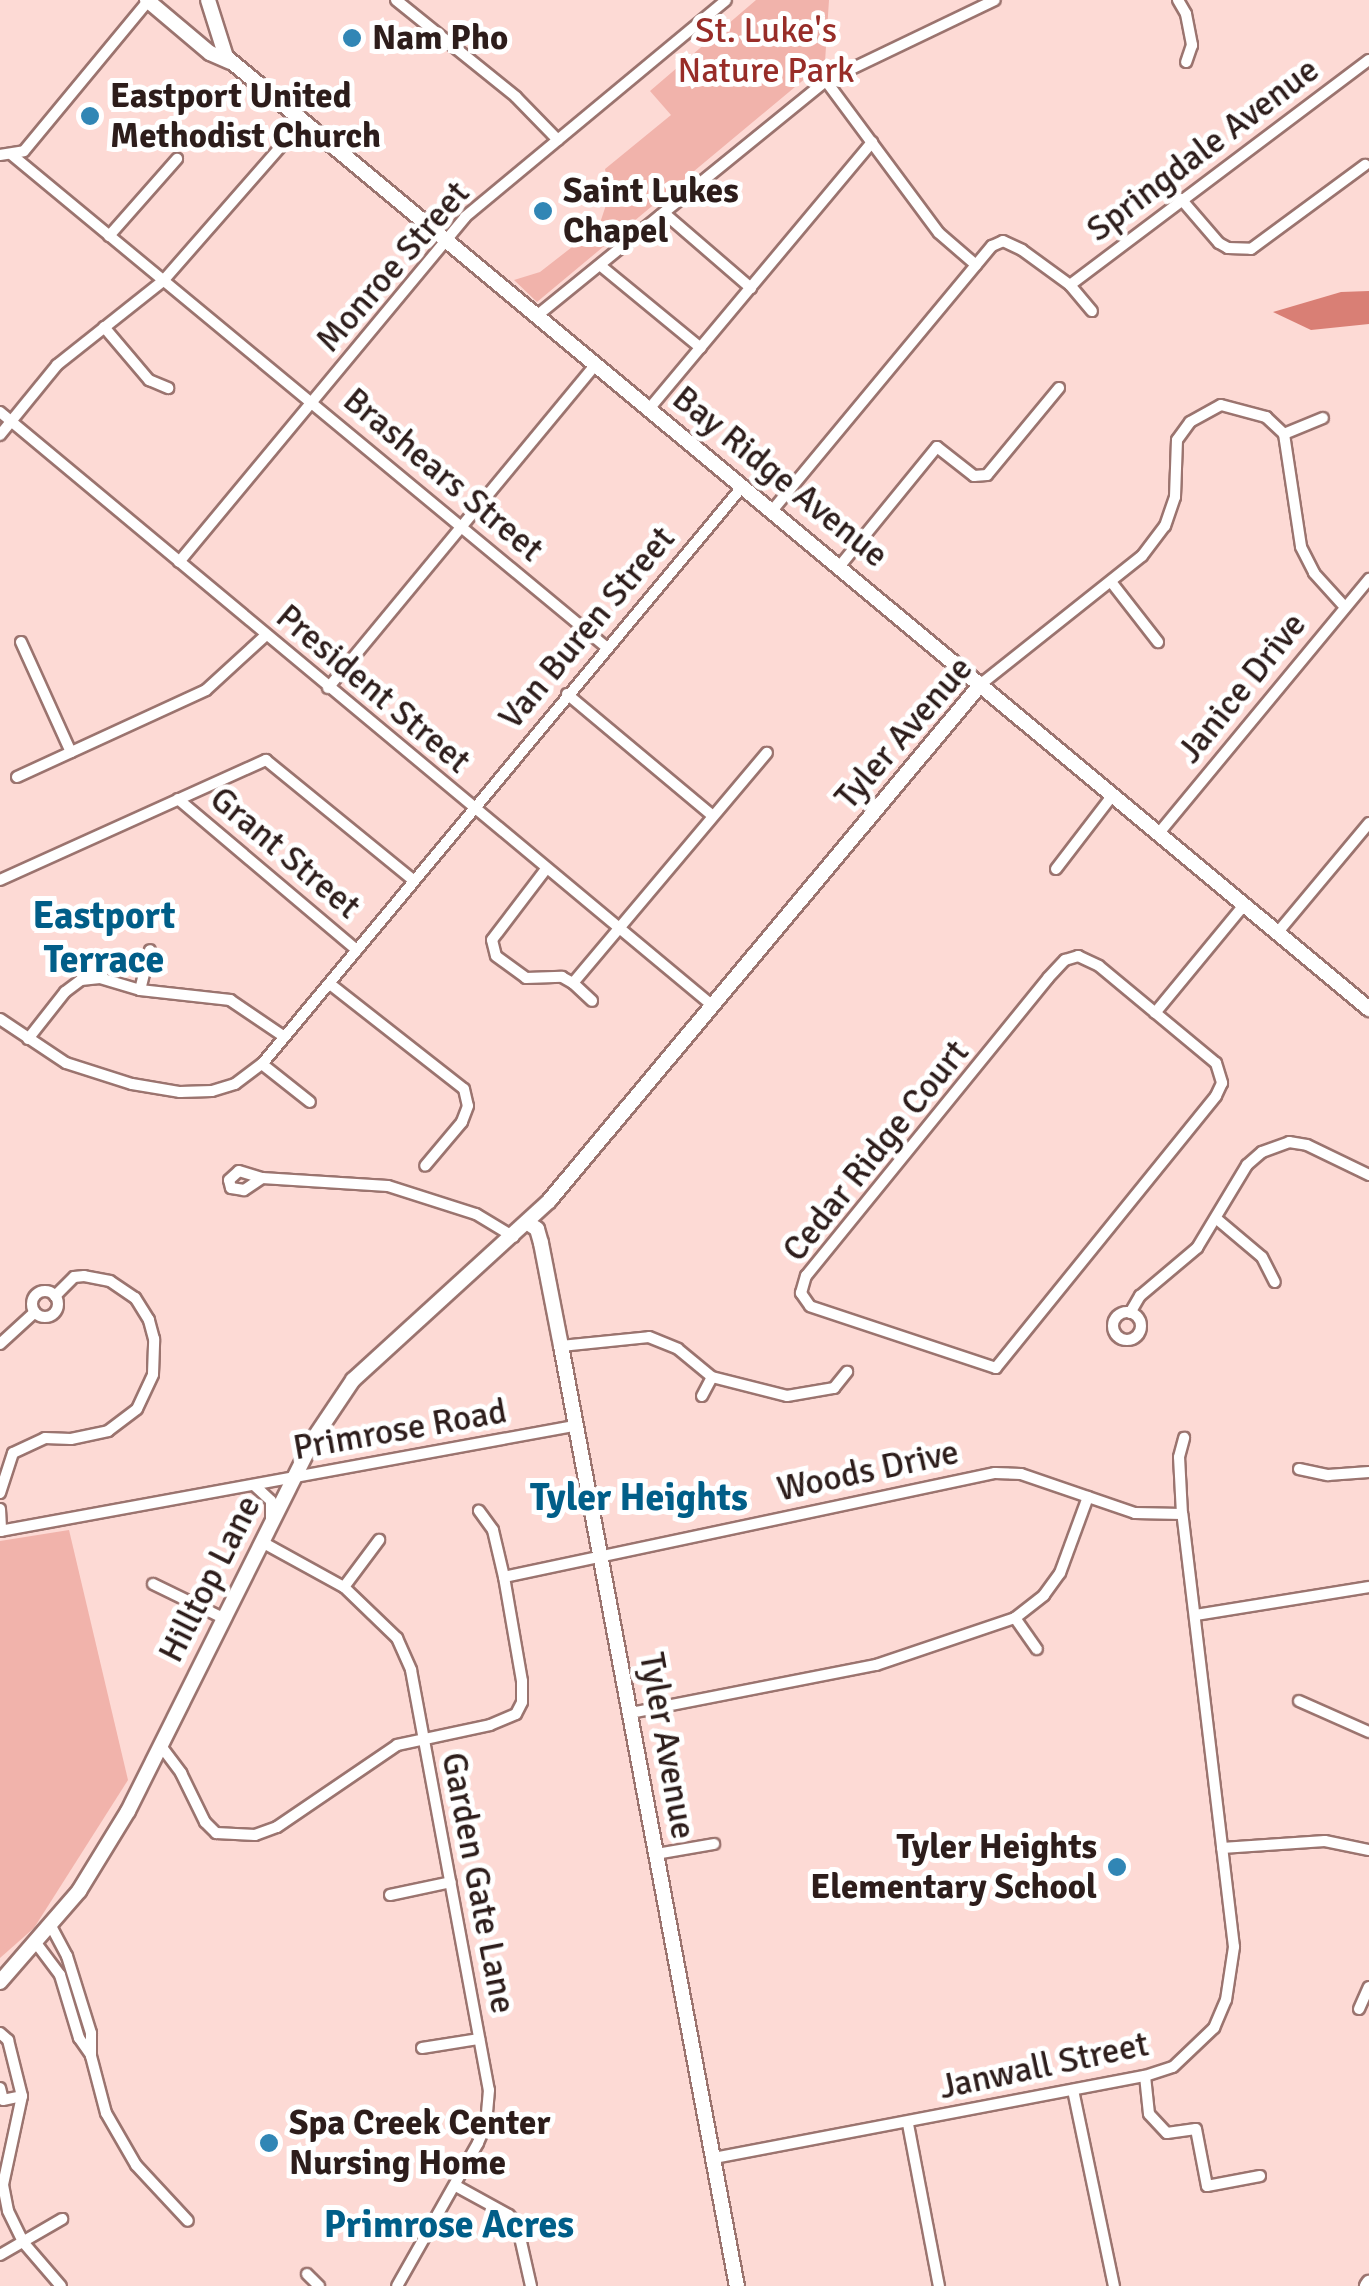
<!DOCTYPE html>
<style>
body{margin:0}
#map{position:relative;width:1369px;height:2286px;overflow:hidden;background:#fddad5;font-family:Signika,sans-serif}
div>[style]{position:absolute}
[style*='--x']{left:calc(var(--x)*1px);top:calc(var(--y)*1px);width:calc(var(--w)*1px);rotate:calc(var(--a)*1deg)}
.green>*{inset:0;background:#f1b3ab}
.water>*{inset:0;background:#d97f75}
.roads{filter:drop-shadow(2px 0 #9b746f) drop-shadow(-2px 0 #9b746f) drop-shadow(0 2px #9b746f) drop-shadow(0 -2px #9b746f)}
.street>*{height:10px;margin:-5px;padding:0 5px;transform-origin:5px;border-radius:5px;background:#fff}
.street>.ring{margin:-5px;padding:0;box-sizing:content-box;background:none;border:10px solid #fff;border-radius:50%}
.secondary>*{height:14px;margin:-7px;padding:0 7px;transform-origin:7px;border-radius:7px;background:#fff}
.dots>*{width:28px;height:28px;translate:-50% -50%;box-sizing:border-box;border:5px solid #fff;border-radius:50%}
span{translate:-50% -50%;white-space:nowrap;text-align:center;line-height:1.15;-webkit-text-stroke:10px #fff;paint-order:stroke}
.park-label{font-size:35px;color:#982d28}
.poi-label{font-size:35px;color:#2d1d1b;font-weight:700}
.left{translate:0 -50%;text-align:left}
.right{translate:-100% -50%;text-align:right}
.street-label{font-size:35px;color:#2d1d1b}
.neighbourhood-label{font-size:38px;color:#015e88;font-weight:700}
</style>
<div id="map">
<div class="green">
<div style="clip-path:polygon(756px 0,829px 0,825px 62px,537px 302px,514px 280px,540px 272px,599px 226px,609px 196px,605px 169px,671px 115px,650px 91px)"></div>
<div style="clip-path:polygon(69px 1530px,128px 1780px,34px 1928px,0 1958px,0 1541px)"></div>
</div>
<div class="water">
<div style="clip-path:polygon(1369px 291px,1369px 324px,1311px 330px,1273px 312px,1341px 292px)"></div>
</div>
<div class="roads">
<div class="street">
<div style="--x:396;--y:0;--w:154;--a:38.9"></div>
<div style="--x:516;--y:97;--w:60;--a:45.7"></div>
<div style="--x:1178;--y:0;--w:16;--a:60"></div>
<div style="--x:1186;--y:14;--w:32;--a:79"></div>
<div style="--x:1192;--y:45;--w:18;--a:109"></div>
<div style="--x:826;--y:81;--w:189;--a:53.4"></div>
<div style="--x:939;--y:233;--w:49;--a:40.9"></div>
<div style="--x:0;--y:155;--w:24;--a:-9"></div>
<div style="--x:24;--y:151;--w:195;--a:-50.4"></div>
<div style="--x:12;--y:155;--w:771;--a:39.63"></div>
<div style="--x:1181;--y:199;--w:58;--a:49.2"></div>
<div style="--x:1219;--y:243;--w:10;--a:29"></div>
<div style="--x:1228;--y:248;--w:23;--a:2"></div>
<div style="--x:1251;--y:249;--w:142;--a:-36.4"></div>
<div style="--x:664;--y:213;--w:115;--a:40.8"></div>
<div style="--x:109;--y:236;--w:103;--a:-48.6"></div>
<div style="--x:601;--y:266;--w:129;--a:39.4"></div>
<div style="--x:1070;--y:285;--w:374;--a:-37"></div>
<div style="--x:539;--y:314;--w:370;--a:-39.1"></div>
<div style="--x:826;--y:81;--w:187;--a:-25.6"></div>
<div style="--x:104;--y:327;--w:70;--a:49.7"></div>
<div style="--x:149;--y:380;--w:21;--a:23"></div>
<div style="--x:649;--y:409;--w:348;--a:-50.1"></div>
<div style="--x:0;--y:412;--w:928;--a:39.8"></div>
<div style="--x:1284;--y:434;--w:42;--a:-22.3"></div>
<div style="--x:0;--y:435;--w:90;--a:-50.8"></div>
<div style="--x:57;--y:365;--w:135;--a:-38.4"></div>
<div style="--x:163;--y:281;--w:214;--a:-48.8"></div>
<div style="--x:771;--y:512;--w:346;--a:-50.3"></div>
<div style="--x:992;--y:246;--w:12;--a:-24"></div>
<div style="--x:1003;--y:241;--w:21;--a:25"></div>
<div style="--x:1022;--y:250;--w:59;--a:36.1"></div>
<div style="--x:1070;--y:285;--w:34;--a:50"></div>
<div style="--x:179;--y:562;--w:448;--a:-50.3"></div>
<div style="--x:465;--y:217;--w:339;--a:-39.7"></div>
<div style="--x:839;--y:567;--w:155;--a:-50.8"></div>
<div style="--x:937;--y:447;--w:47;--a:38.1"></div>
<div style="--x:974;--y:476;--w:13;--a:-4"></div>
<div style="--x:987;--y:475;--w:113;--a:-50.4"></div>
<div style="--x:1112;--y:583;--w:75;--a:52.1"></div>
<div style="--x:21;--y:642;--w:121;--a:65.6"></div>
<div style="--x:981;--y:684;--w:206;--a:-38.5"></div>
<div style="--x:1142;--y:556;--w:38;--a:-53"></div>
<div style="--x:1165;--y:526;--w:31;--a:-71"></div>
<div style="--x:1175;--y:497;--w:57;--a:-88"></div>
<div style="--x:1177;--y:440;--w:22;--a:-54"></div>
<div style="--x:1190;--y:422;--w:35;--a:-29"></div>
<div style="--x:1221;--y:405;--w:47;--a:14.9"></div>
<div style="--x:1266;--y:417;--w:25;--a:43"></div>
<div style="--x:1284;--y:434;--w:114;--a:81.4"></div>
<div style="--x:1301;--y:547;--w:29;--a:63"></div>
<div style="--x:1314;--y:573;--w:45;--a:47.7"></div>
<div style="--x:328;--y:688;--w:420;--a:-50.4"></div>
<div style="--x:567;--y:694;--w:190;--a:39.9"></div>
<div style="--x:17;--y:777;--w:208;--a:-24.7"></div>
<div style="--x:206;--y:690;--w:80;--a:-42.5"></div>
<div style="--x:178;--y:799;--w:234;--a:40.2"></div>
<div style="--x:1159;--y:833;--w:330;--a:-50.4"></div>
<div style="--x:546;--y:869;--w:89;--a:127.3"></div>
<div style="--x:492;--y:940;--w:16;--a:76"></div>
<div style="--x:496;--y:956;--w:37;--a:36"></div>
<div style="--x:526;--y:978;--w:36;--a:-2"></div>
<div style="--x:562;--y:977;--w:13;--a:29"></div>
<div style="--x:573;--y:983;--w:301;--a:-49.9"></div>
<div style="--x:1056;--y:869;--w:92;--a:-52.5"></div>
<div style="--x:0;--y:880;--w:292;--a:-24.3"></div>
<div style="--x:266;--y:760;--w:190;--a:39.2"></div>
<div style="--x:1278;--y:932;--w:142;--a:-50.1"></div>
<div style="--x:1078;--y:956;--w:23;--a:25"></div>
<div style="--x:1099;--y:966;--w:152;--a:39.7"></div>
<div style="--x:1216;--y:1063;--w:21;--a:73"></div>
<div style="--x:1222;--y:1083;--w:14;--a:115"></div>
<div style="--x:1216;--y:1096;--w:350;--a:129"></div>
<div style="--x:996;--y:1368;--w:196;--a:-161.6"></div>
<div style="--x:810;--y:1306;--w:16;--a:-125"></div>
<div style="--x:801;--y:1293;--w:18;--a:-74"></div>
<div style="--x:806;--y:1276;--w:384;--a:-50.9"></div>
<div style="--x:1048;--y:978;--w:25;--a:-47"></div>
<div style="--x:1065;--y:960;--w:14;--a:-17"></div>
<div style="--x:573;--y:983;--w:26;--a:43"></div>
<div style="--x:330;--y:984;--w:170;--a:38.1"></div>
<div style="--x:464;--y:1089;--w:17;--a:77"></div>
<div style="--x:468;--y:1106;--w:17;--a:111"></div>
<div style="--x:462;--y:1122;--w:57;--a:130.1"></div>
<div style="--x:140;--y:990;--w:41;--a:-76"></div>
<div style="--x:1155;--y:1013;--w:140;--a:-50.5"></div>
<div style="--x:0;--y:1019;--w:79;--a:33.7"></div>
<div style="--x:66;--y:1063;--w:69;--a:17.7"></div>
<div style="--x:132;--y:1084;--w:49;--a:9.5"></div>
<div style="--x:180;--y:1092;--w:32;--a:-2"></div>
<div style="--x:212;--y:1091;--w:24;--a:-17"></div>
<div style="--x:235;--y:1084;--w:34;--a:-37"></div>
<div style="--x:262;--y:1064;--w:751;--a:-50.24"></div>
<div style="--x:28;--y:1039;--w:60;--a:-51.8"></div>
<div style="--x:65;--y:992;--w:20;--a:-37"></div>
<div style="--x:81;--y:980;--w:19;--a:-6"></div>
<div style="--x:100;--y:978;--w:42;--a:16.7"></div>
<div style="--x:140;--y:990;--w:91;--a:6.3"></div>
<div style="--x:230;--y:1000;--w:64;--a:34.2"></div>
<div style="--x:262;--y:1064;--w:61;--a:38.4"></div>
<div style="--x:262;--y:1178;--w:22;--a:146"></div>
<div style="--x:244;--y:1190;--w:13;--a:-171"></div>
<div style="--x:231;--y:1188;--w:8;--a:-104"></div>
<div style="--x:229;--y:1180;--w:13;--a:-42"></div>
<div style="--x:239;--y:1171;--w:24;--a:17"></div>
<div style="--x:262;--y:1178;--w:126;--a:3.6"></div>
<div style="--x:388;--y:1186;--w:92;--a:17.7"></div>
<div style="--x:476;--y:1214;--w:44;--a:31.2"></div>
<div style="--x:1218;--y:1220;--w:57;--a:40.1"></div>
<div style="--x:1262;--y:1257;--w:28;--a:63"></div>
<div class="ring" style="left:32px;top:1291px;width:16px;height:16px"></div>
<div class="ring" style="left:1113px;top:1312px;width:18px;height:18px"></div>
<div style="--x:1130;--y:1313;--w:20;--a:-60"></div>
<div style="--x:1140;--y:1296;--w:75;--a:-40.1"></div>
<div style="--x:1197;--y:1248;--w:97;--a:-58.9"></div>
<div style="--x:1247;--y:1165;--w:20;--a:-41"></div>
<div style="--x:1262;--y:1152;--w:29;--a:-20"></div>
<div style="--x:1289;--y:1142;--w:18;--a:9"></div>
<div style="--x:1307;--y:1145;--w:69;--a:25.8"></div>
<div style="--x:0;--y:1344;--w:47;--a:-42.4"></div>
<div style="--x:561;--y:1346;--w:88;--a:-5.8"></div>
<div style="--x:649;--y:1337;--w:31;--a:22"></div>
<div style="--x:678;--y:1349;--w:44;--a:39.5"></div>
<div style="--x:712;--y:1377;--w:77;--a:14.2"></div>
<div style="--x:787;--y:1396;--w:48;--a:-9.7"></div>
<div style="--x:834;--y:1388;--w:21;--a:-51"></div>
<div style="--x:702;--y:1396;--w:21;--a:-62"></div>
<div style="--x:1299;--y:1469;--w:30;--a:12"></div>
<div style="--x:1328;--y:1475;--w:41;--a:-4.2"></div>
<div style="--x:254;--y:1485;--w:23;--a:43"></div>
<div style="--x:271;--y:1501;--w:18;--a:90"></div>
<div style="--x:0;--y:1493;--w:42;--a:-72"></div>
<div style="--x:13;--y:1453;--w:35;--a:-25"></div>
<div style="--x:45;--y:1438;--w:26;--a:2"></div>
<div style="--x:71;--y:1439;--w:38;--a:-12"></div>
<div style="--x:108;--y:1431;--w:36;--a:-37"></div>
<div style="--x:137;--y:1409;--w:38;--a:-65"></div>
<div style="--x:153;--y:1374;--w:35;--a:-88"></div>
<div style="--x:154;--y:1339;--w:20;--a:-105"></div>
<div style="--x:149;--y:1320;--w:26;--a:-122"></div>
<div style="--x:135;--y:1298;--w:30;--a:-146"></div>
<div style="--x:110;--y:1281;--w:26;--a:-169"></div>
<div style="--x:84;--y:1276;--w:10;--a:174"></div>
<div style="--x:74;--y:1277;--w:27;--a:135"></div>
<div style="--x:0;--y:1509;--w:22;--a:87"></div>
<div style="--x:0;--y:1531;--w:584;--a:-10.37"></div>
<div style="--x:262;--y:1542;--w:94;--a:28.8"></div>
<div style="--x:344;--y:1587;--w:74;--a:43.9"></div>
<div style="--x:397;--y:1638;--w:35;--a:66"></div>
<div style="--x:411;--y:1670;--w:427;--a:79.5"></div>
<div style="--x:489;--y:2090;--w:34;--a:95"></div>
<div style="--x:486;--y:2124;--w:21;--a:113"></div>
<div style="--x:478;--y:2143;--w:164;--a:119.5"></div>
<div style="--x:504;--y:1577;--w:502;--a:-11.96"></div>
<div style="--x:995;--y:1473;--w:26;--a:2"></div>
<div style="--x:1021;--y:1474;--w:120;--a:18.9"></div>
<div style="--x:1135;--y:1513;--w:47;--a:1.2"></div>
<div style="--x:153;--y:1584;--w:78;--a:25.9"></div>
<div style="--x:344;--y:1587;--w:59;--a:-53.3"></div>
<div style="--x:1196;--y:1615;--w:175;--a:-9.2"></div>
<div style="--x:1015;--y:1618;--w:38;--a:55"></div>
<div style="--x:1299;--y:1701;--w:77;--a:23.9"></div>
<div style="--x:631;--y:1713;--w:250;--a:-11.1"></div>
<div style="--x:876;--y:1665;--w:147;--a:-18.7"></div>
<div style="--x:1015;--y:1618;--w:37;--a:-38"></div>
<div style="--x:1044;--y:1595;--w:27;--a:-54"></div>
<div style="--x:1060;--y:1573;--w:81;--a:-69.8"></div>
<div style="--x:161;--y:1746;--w:34;--a:53"></div>
<div style="--x:181;--y:1773;--w:55;--a:63.9"></div>
<div style="--x:205;--y:1822;--w:16;--a:45"></div>
<div style="--x:216;--y:1833;--w:39;--a:3"></div>
<div style="--x:255;--y:1835;--w:23;--a:-20"></div>
<div style="--x:277;--y:1827;--w:145;--a:-34.3"></div>
<div style="--x:397;--y:1745;--w:95;--a:-12.1"></div>
<div style="--x:490;--y:1725;--w:28;--a:-23"></div>
<div style="--x:516;--y:1714;--w:13;--a:-63"></div>
<div style="--x:522;--y:1702;--w:21;--a:-90"></div>
<div style="--x:522;--y:1681;--w:106;--a:-99.8"></div>
<div style="--x:504;--y:1577;--w:48;--a:-103.2"></div>
<div style="--x:493;--y:1530;--w:24;--a:-126"></div>
<div style="--x:1222;--y:1848;--w:103;--a:-3.9"></div>
<div style="--x:1325;--y:1841;--w:45;--a:11.6"></div>
<div style="--x:656;--y:1854;--w:59;--a:-9.8"></div>
<div style="--x:390;--y:1895;--w:62;--a:-12"></div>
<div style="--x:51;--y:1926;--w:34;--a:62"></div>
<div style="--x:67;--y:1956;--w:81;--a:72.7"></div>
<div style="--x:91;--y:2033;--w:23;--a:90"></div>
<div style="--x:91;--y:2056;--w:59;--a:75.3"></div>
<div style="--x:106;--y:2113;--w:60;--a:60"></div>
<div style="--x:136;--y:2165;--w:76;--a:47.1"></div>
<div style="--x:36;--y:1943;--w:40;--a:53"></div>
<div style="--x:60;--y:1975;--w:66;--a:73.2"></div>
<div style="--x:79;--y:2038;--w:21;--a:55"></div>
<div style="--x:1359;--y:2009;--w:24;--a:-66"></div>
<div style="--x:0;--y:2033;--w:11;--a:41"></div>
<div style="--x:8;--y:2040;--w:58;--a:76"></div>
<div style="--x:22;--y:2096;--w:91;--a:102.1"></div>
<div style="--x:3;--y:2185;--w:26;--a:79"></div>
<div style="--x:8;--y:2211;--w:34;--a:64"></div>
<div style="--x:23;--y:2242;--w:58;--a:49.2"></div>
<div style="--x:422;--y:2048;--w:58;--a:-9"></div>
<div style="--x:1145;--y:2076;--w:38;--a:84"></div>
<div style="--x:1149;--y:2114;--w:26;--a:47"></div>
<div style="--x:1167;--y:2133;--w:29;--a:-8"></div>
<div style="--x:1196;--y:2129;--w:58;--a:79.1"></div>
<div style="--x:1207;--y:2186;--w:54;--a:-10.7"></div>
<div style="--x:0;--y:2088;--w:12;--a:76"></div>
<div style="--x:3;--y:2100;--w:19;--a:-12"></div>
<div style="--x:1073;--y:2090;--w:200;--a:78.2"></div>
<div style="--x:908;--y:2124;--w:165;--a:79.2"></div>
<div style="--x:714;--y:2158;--w:439;--a:-10.8"></div>
<div style="--x:1145;--y:2076;--w:29;--a:-18"></div>
<div style="--x:1173;--y:2067;--w:57;--a:-43.6"></div>
<div style="--x:1214;--y:2028;--w:30;--a:-67"></div>
<div style="--x:1226;--y:2000;--w:54;--a:-81.4"></div>
<div style="--x:1234;--y:1947;--w:436;--a:-96.8"></div>
<div style="--x:1182;--y:1514;--w:57;--a:-93"></div>
<div style="--x:1179;--y:1457;--w:20;--a:-75"></div>
<div style="--x:456;--y:2186;--w:60;--a:28.7"></div>
<div style="--x:509;--y:2215;--w:12;--a:48"></div>
<div style="--x:517;--y:2224;--w:64;--a:77.3"></div>
<div style="--x:0;--y:2255;--w:72;--a:-30.1"></div>
<div style="--x:307;--y:2274;--w:17;--a:45"></div>
</div>
<div class="secondary">
<div style="--x:147;--y:0;--w:82;--a:40.1"></div>
<div style="--x:210;--y:53;--w:22;--a:24"></div>
<div style="--x:208;--y:0;--w:60;--a:72.5"></div>
<div style="--x:226;--y:57;--w:1488;--a:39.79"></div>
<div style="--x:528;--y:1223;--w:11;--a:34"></div>
<div style="--x:537;--y:1229;--w:15;--a:74"></div>
<div style="--x:541;--y:1243;--w:105;--a:79"></div>
<div style="--x:561;--y:1346;--w:956;--a:79.4"></div>
<div style="--x:0;--y:1982;--w:121;--a:-49"></div>
<div style="--x:79;--y:1891;--w:94;--a:-58.5"></div>
<div style="--x:128;--y:1811;--w:417;--a:-63.5"></div>
<div style="--x:314;--y:1438;--w:70;--a:-56.1"></div>
<div style="--x:353;--y:1380;--w:265;--a:-42.4"></div>
<div style="--x:549;--y:1201;--w:674;--a:-50.12"></div>
<div style="--x:1367;--y:2286;--w:4;--a:-56"></div>
</div>
</div>
<div class="dots">
<div style="left:352px;top:38px;background:#3186b5"></div>
<div style="left:90px;top:116px;background:#3186b5"></div>
<div style="left:543px;top:211px;background:#3186b5"></div>
<div style="left:1117px;top:1867px;background:#3186b5"></div>
<div style="left:269px;top:2143px;background:#3186b5"></div>
</div>
<div class="park-label">
<span style="left:766px;top:51px">St. Luke's<br>Nature Park</span>
</div>
<div class="poi-label">
<span class="left" style="left:372px;top:38px">Nam Pho</span>
<span class="left" style="left:110px;top:116px">Eastport United<br>Methodist Church</span>
<span class="left" style="left:563px;top:211px">Saint Lukes<br>Chapel</span>
<span class="right" style="left:1097px;top:1867px">Tyler Heights<br>Elementary School</span>
<span class="left" style="left:289px;top:2143px">Spa Creek Center<br>Nursing Home</span>
</div>
<div class="street-label">
<span style="left:1203px;top:150px;rotate:-37deg">Springdale Avenue</span>
<span style="left:393px;top:267px;rotate:-49deg">Monroe Street</span>
<span style="left:443px;top:475px;rotate:40deg">Brashears Street</span>
<span style="left:780px;top:477px;rotate:39deg">Bay Ridge Avenue</span>
<span style="left:587px;top:628px;rotate:-50deg">Van Buren Street</span>
<span style="left:1242px;top:688px;rotate:-51deg">Janice Drive</span>
<span style="left:373px;top:689px;rotate:40deg">President Street</span>
<span style="left:904px;top:733px;rotate:-49deg">Tyler Avenue</span>
<span style="left:285px;top:853px;rotate:40deg">Grant Street</span>
<span style="left:876px;top:1151px;rotate:-51deg">Cedar Ridge Court</span>
<span style="left:400px;top:1430px;rotate:-10deg">Primrose Road</span>
<span style="left:868px;top:1471px;rotate:-12deg">Woods Drive</span>
<span style="left:210px;top:1579px;rotate:-63deg">Hilltop Lane</span>
<span style="left:667px;top:1746px;rotate:80deg">Tyler Avenue</span>
<span style="left:478px;top:1883px;rotate:79deg">Garden Gate Lane</span>
<span style="left:1044px;top:2066px;rotate:-12deg">Janwall Street</span>
</div>
<div class="neighbourhood-label">
<span style="left:104px;top:938px">Eastport<br>Terrace</span>
<span style="left:639px;top:1498px">Tyler Heights</span>
<span style="left:449px;top:2225px">Primrose Acres</span>
</div>
</div>
